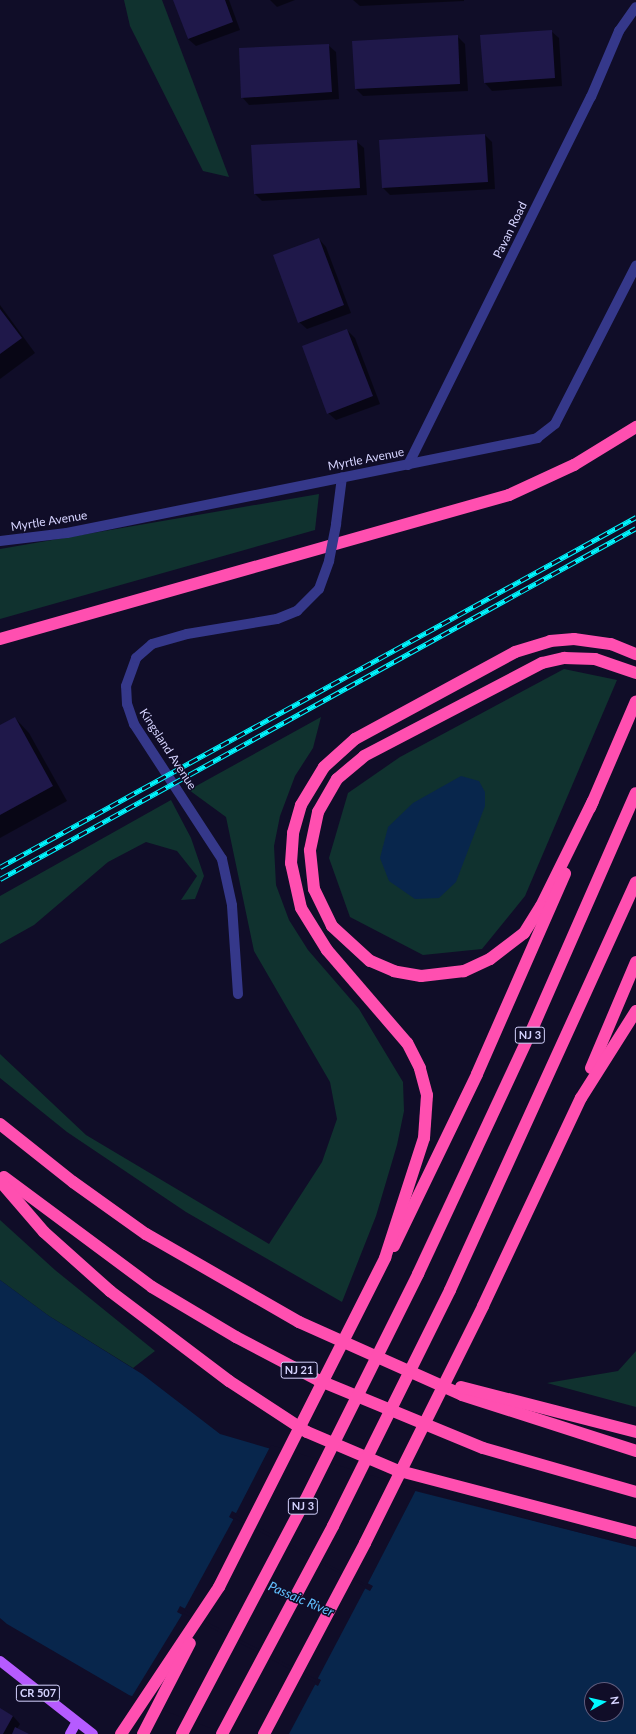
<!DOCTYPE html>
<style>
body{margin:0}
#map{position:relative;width:636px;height:1734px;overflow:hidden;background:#100d28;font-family:Lato,sans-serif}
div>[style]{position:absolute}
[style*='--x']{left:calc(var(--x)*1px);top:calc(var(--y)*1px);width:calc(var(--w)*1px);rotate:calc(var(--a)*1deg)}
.green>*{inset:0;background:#10322f}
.water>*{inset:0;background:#08264c}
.pier>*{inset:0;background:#100d28}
.shadow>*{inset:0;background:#0007}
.building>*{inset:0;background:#1f184a}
.minor>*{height:10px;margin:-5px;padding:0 5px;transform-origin:5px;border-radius:5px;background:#35388a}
.major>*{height:10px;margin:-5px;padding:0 5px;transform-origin:5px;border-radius:5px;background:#b65bff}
.highway>*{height:12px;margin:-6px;padding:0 6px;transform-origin:6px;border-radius:6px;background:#ff4fb0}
.rail>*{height:4.5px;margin-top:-2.25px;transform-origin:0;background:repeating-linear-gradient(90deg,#100d28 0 9px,#00f7ff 0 18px);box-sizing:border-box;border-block:1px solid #00f7ff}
.minor-bridge>*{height:10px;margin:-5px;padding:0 5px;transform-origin:5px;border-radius:5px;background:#35388a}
.highway-bridge>*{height:12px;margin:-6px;padding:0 6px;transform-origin:6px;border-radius:6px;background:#ff4fb0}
span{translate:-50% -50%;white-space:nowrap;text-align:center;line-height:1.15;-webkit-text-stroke:3px #100d28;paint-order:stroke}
.shield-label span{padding:1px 3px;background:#100d28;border:1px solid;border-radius:3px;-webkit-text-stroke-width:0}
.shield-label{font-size:11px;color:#d6d4ff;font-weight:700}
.street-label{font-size:12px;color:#d6d4ff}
.water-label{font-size:13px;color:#62c1ff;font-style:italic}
.north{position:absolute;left:584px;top:1682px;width:40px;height:40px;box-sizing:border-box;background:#100d28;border:1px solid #5f5d7e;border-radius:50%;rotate:82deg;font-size:11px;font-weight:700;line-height:16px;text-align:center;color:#d6d4ff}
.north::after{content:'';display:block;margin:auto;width:14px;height:18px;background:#00f7ff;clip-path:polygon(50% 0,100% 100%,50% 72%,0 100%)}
</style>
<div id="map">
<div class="green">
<div style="clip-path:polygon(124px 0,162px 0,229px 177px,203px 171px,130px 26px)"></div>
<div style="clip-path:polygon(319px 494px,315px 530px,0 619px,0 549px)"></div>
<div style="clip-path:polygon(564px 669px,617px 680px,525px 896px,482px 949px,423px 955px,350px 917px,329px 858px,348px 793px,400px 757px)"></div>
<div style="clip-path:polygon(321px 717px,313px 748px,295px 776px,280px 816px,274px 846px,276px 885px,289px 920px,308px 950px,359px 1009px,403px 1082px,404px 1111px,397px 1145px,376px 1216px,342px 1302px,186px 1212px,67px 1132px,0 1078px,0 1054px,86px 1135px,269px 1244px,322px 1162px,337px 1119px,330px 1082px,254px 951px,226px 817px,189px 790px)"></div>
<div style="clip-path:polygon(171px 800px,191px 838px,204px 876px,195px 899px,181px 900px,197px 876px,177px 851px,146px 842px,108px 862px,34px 925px,0 944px,0 896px)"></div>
<div style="clip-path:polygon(0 1220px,55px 1270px,155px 1351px,133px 1368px,49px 1316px,0 1280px)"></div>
<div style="clip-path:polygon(636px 1351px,636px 1407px,547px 1383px,618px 1371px)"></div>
</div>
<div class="water">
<div style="clip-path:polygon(461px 776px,479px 781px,485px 792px,485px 806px,456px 882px,439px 898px,415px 899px,389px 881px,380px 858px,388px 827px,413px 803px)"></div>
<div style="clip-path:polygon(evenodd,0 1280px,49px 1316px,142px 1374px,220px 1434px,419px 1492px,636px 1547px,636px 1734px,231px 1734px,129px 1695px,7px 1624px,0 1618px,0 1280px,232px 1511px,373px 1586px,370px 1591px,229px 1517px,232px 1511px,0 1280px,180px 1606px,321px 1680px,318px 1686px,177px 1612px,180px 1606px,0 1280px,592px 1690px,616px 1690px,616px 1714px,592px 1714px,592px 1690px)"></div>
</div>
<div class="pier">
<div style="clip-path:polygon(271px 1445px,420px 1490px,636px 1547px,416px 1490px,367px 1585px,235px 1515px)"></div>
<div style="clip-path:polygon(234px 1518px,366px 1587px,317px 1680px,184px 1610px)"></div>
<div style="clip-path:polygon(183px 1613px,316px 1683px,289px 1734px,226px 1734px,131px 1698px)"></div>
</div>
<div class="shadow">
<div style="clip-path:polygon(174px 0,229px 0,240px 30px,196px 46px,188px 39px)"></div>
<div style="clip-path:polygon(270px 0,295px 0,277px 7px)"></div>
<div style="clip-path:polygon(353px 0,464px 0,464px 1px,360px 6px)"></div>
<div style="clip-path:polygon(551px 31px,559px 38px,562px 86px,492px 91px,485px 83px,481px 36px)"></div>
<div style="clip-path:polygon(457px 36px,465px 44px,468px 91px,363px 96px,356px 89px)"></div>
<div style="clip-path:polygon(328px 45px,336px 52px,339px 99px,249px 105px,242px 97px)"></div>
<div style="clip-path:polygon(485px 135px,492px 142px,495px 189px,390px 195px,383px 188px)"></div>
<div style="clip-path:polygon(356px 141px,364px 148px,367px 195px,262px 201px,254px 193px)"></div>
<div style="clip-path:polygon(319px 239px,326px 247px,351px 313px,307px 329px,299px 322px)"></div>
<div style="clip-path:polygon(0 305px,35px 353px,0 379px)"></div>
<div style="clip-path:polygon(347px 330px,355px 338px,380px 404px,336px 420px,328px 413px)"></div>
<div style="clip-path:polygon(15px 718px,29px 733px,67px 801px,0 838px,0 726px)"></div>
<div style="clip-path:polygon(0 1709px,13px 1716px,20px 1724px,17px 1729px,27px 1734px,0 1734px)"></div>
</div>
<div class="building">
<div style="clip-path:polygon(173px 0,225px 0,233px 22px,188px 39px)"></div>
<div style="clip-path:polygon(552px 30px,555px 78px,484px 83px,480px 35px)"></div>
<div style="clip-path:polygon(458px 35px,460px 84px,355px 89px,352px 41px)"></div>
<div style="clip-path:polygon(329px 44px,332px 92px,241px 98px,239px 48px)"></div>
<div style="clip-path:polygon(485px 134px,488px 182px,382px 188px,379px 140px)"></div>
<div style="clip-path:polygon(357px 140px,360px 188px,254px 194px,251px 145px)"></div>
<div style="clip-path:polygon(319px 238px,344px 305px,298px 323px,273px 255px)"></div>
<div style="clip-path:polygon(0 309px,22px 338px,0 354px)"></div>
<div style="clip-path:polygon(347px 329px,373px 396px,327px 414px,302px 346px)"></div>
<div style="clip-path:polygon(15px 717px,53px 786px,0 815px,0 725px)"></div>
<div style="clip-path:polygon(0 1708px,13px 1716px,3px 1734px,0 1734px)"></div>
<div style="clip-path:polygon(15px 1727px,29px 1734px,12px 1734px)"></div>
</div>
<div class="minor">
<div style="--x:408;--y:465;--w:411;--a:-63.6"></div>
<div style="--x:591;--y:97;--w:72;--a:-67"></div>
<div style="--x:619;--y:31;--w:29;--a:-55"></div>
<div style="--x:336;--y:524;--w:47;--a:-82.7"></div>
<div style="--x:0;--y:541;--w:67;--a:-6.8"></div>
<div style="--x:67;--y:533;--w:480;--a:-11.4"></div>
<div style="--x:537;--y:438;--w:23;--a:-38"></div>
<div style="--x:555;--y:424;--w:178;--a:-62.9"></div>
<div style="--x:238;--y:994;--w:89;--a:-93.9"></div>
<div style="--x:232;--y:905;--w:47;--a:-102.3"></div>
<div style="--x:222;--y:859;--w:161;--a:-123.1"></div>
<div style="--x:134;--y:724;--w:21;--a:-109"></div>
<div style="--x:127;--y:704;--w:18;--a:-93"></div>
<div style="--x:126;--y:686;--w:30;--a:-70"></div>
<div style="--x:136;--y:658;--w:21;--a:-41"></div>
<div style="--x:152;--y:644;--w:36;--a:-16"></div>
<div style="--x:187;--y:634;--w:91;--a:-9.5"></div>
<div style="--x:277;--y:619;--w:22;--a:-22"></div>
<div style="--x:297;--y:611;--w:31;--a:-45"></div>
<div style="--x:319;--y:589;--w:30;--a:-70"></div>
</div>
<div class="major">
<div style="--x:0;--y:1661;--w:118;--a:38.1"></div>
<div style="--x:70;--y:1734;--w:13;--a:-61"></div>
</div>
<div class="highway">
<div style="--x:0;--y:639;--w:529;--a:-15.8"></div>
<div style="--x:509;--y:495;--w:72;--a:-24.8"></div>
<div style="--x:574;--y:465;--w:73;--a:-31.5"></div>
<div style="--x:593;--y:801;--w:117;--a:116.3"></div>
<div style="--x:541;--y:906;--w:32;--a:122"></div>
<div style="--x:524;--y:933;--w:43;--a:142.6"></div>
<div style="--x:490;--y:959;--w:29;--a:155"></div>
<div style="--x:464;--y:971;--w:43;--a:173.4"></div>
<div style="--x:421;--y:976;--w:27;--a:-170"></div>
<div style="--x:394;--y:971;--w:26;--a:-157"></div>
<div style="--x:370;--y:961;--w:52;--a:-137.4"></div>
<div style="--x:332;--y:926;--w:41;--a:-115.9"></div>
<div style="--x:314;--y:889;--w:39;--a:-96"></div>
<div style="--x:310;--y:850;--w:39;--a:-78"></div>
<div style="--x:318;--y:812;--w:38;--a:-60"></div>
<div style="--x:337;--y:779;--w:35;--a:-40"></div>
<div style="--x:364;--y:756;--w:201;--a:-27.6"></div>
<div style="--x:542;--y:663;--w:23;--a:-13"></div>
<div style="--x:564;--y:658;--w:31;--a:2"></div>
<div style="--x:595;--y:659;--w:43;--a:18.9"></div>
<div style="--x:590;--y:808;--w:116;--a:-66.7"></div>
<div style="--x:591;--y:1068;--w:115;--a:-67"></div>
<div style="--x:0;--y:1124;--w:93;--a:38.5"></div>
<div style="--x:73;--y:1182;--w:90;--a:35.5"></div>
<div style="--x:146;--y:1234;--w:177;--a:29.9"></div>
<div style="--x:299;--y:1322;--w:179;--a:24.1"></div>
<div style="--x:462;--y:1395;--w:183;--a:17.8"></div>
<div style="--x:4;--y:1177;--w:184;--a:36.6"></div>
<div style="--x:152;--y:1287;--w:98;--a:30.8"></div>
<div style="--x:236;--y:1337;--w:93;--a:27.7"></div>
<div style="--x:318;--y:1380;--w:178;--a:22.4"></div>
<div style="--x:483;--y:1448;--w:159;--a:16"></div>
<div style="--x:0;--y:1181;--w:67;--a:49.2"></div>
<div style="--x:44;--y:1232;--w:89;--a:41.8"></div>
<div style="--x:110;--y:1291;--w:149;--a:37.1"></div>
<div style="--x:229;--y:1381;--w:93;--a:33.2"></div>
<div style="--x:307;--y:1432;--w:97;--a:23.1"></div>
<div style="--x:396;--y:1470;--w:248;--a:14.7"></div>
<div style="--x:394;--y:1246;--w:191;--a:-64.2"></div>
<div style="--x:477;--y:1074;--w:219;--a:-66.3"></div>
<div style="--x:385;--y:1258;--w:126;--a:-72"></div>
<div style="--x:424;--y:1138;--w:43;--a:-86"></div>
<div style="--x:427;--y:1095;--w:28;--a:-105"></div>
<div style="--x:420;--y:1068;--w:28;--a:-117"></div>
<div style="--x:407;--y:1043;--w:123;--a:-130.7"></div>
<div style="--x:327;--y:950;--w:49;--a:-121.8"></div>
<div style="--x:301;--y:908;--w:46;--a:-102.5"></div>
<div style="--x:291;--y:863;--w:30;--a:-86"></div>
<div style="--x:293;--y:833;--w:29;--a:-74"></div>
<div style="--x:301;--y:805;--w:44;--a:-58.8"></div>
<div style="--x:324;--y:767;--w:42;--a:-42.1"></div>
<div style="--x:355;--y:739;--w:182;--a:-28.5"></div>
<div style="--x:515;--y:652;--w:37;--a:-17"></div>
<div style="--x:550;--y:641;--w:24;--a:-5"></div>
<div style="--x:574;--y:639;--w:37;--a:8"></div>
<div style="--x:611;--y:644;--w:27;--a:22"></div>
<div style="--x:418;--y:1274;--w:265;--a:-65"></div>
<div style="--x:530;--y:1034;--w:263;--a:-66.3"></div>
<div style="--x:450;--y:1290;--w:448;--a:-65.5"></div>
<div style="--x:483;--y:1306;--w:230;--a:-64.8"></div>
<div style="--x:581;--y:1098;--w:103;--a:-57.7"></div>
<div style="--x:461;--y:1387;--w:181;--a:14.4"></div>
<div style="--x:121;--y:1734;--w:177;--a:-56.3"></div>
<div style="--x:143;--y:1734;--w:102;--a:-62.7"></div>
</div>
<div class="rail">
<div style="--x:0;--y:867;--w:726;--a:-28.82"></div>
<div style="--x:0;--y:879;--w:726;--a:-28.89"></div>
</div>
<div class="minor-bridge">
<div style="--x:329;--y:561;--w:38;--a:-79"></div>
</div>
<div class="highway-bridge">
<div style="--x:219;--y:1587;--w:369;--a:-63.2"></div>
<div style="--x:182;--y:1734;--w:263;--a:-62.2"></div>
<div style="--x:305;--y:1501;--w:254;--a:-63.5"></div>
<div style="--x:222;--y:1734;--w:236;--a:-61.9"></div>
<div style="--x:333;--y:1526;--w:263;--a:-63.6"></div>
<div style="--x:264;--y:1734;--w:216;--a:-62.1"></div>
<div style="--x:365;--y:1543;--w:265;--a:-63.5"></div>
</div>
<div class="shield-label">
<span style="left:530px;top:1035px">NJ 3</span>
<span style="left:299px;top:1370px">NJ 21</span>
<span style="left:303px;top:1506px">NJ 3</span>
<span style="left:38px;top:1693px">CR 507</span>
</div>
<div class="street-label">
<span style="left:510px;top:230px;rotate:-64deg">Pavan Road</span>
<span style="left:366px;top:459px;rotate:-11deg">Myrtle Avenue</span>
<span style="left:49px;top:521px;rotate:-9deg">Myrtle Avenue</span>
<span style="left:168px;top:749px;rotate:57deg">Kingsland Avenue</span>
</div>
<div class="water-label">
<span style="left:301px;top:1599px;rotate:23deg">Passaic River</span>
</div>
<div class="north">N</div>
</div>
